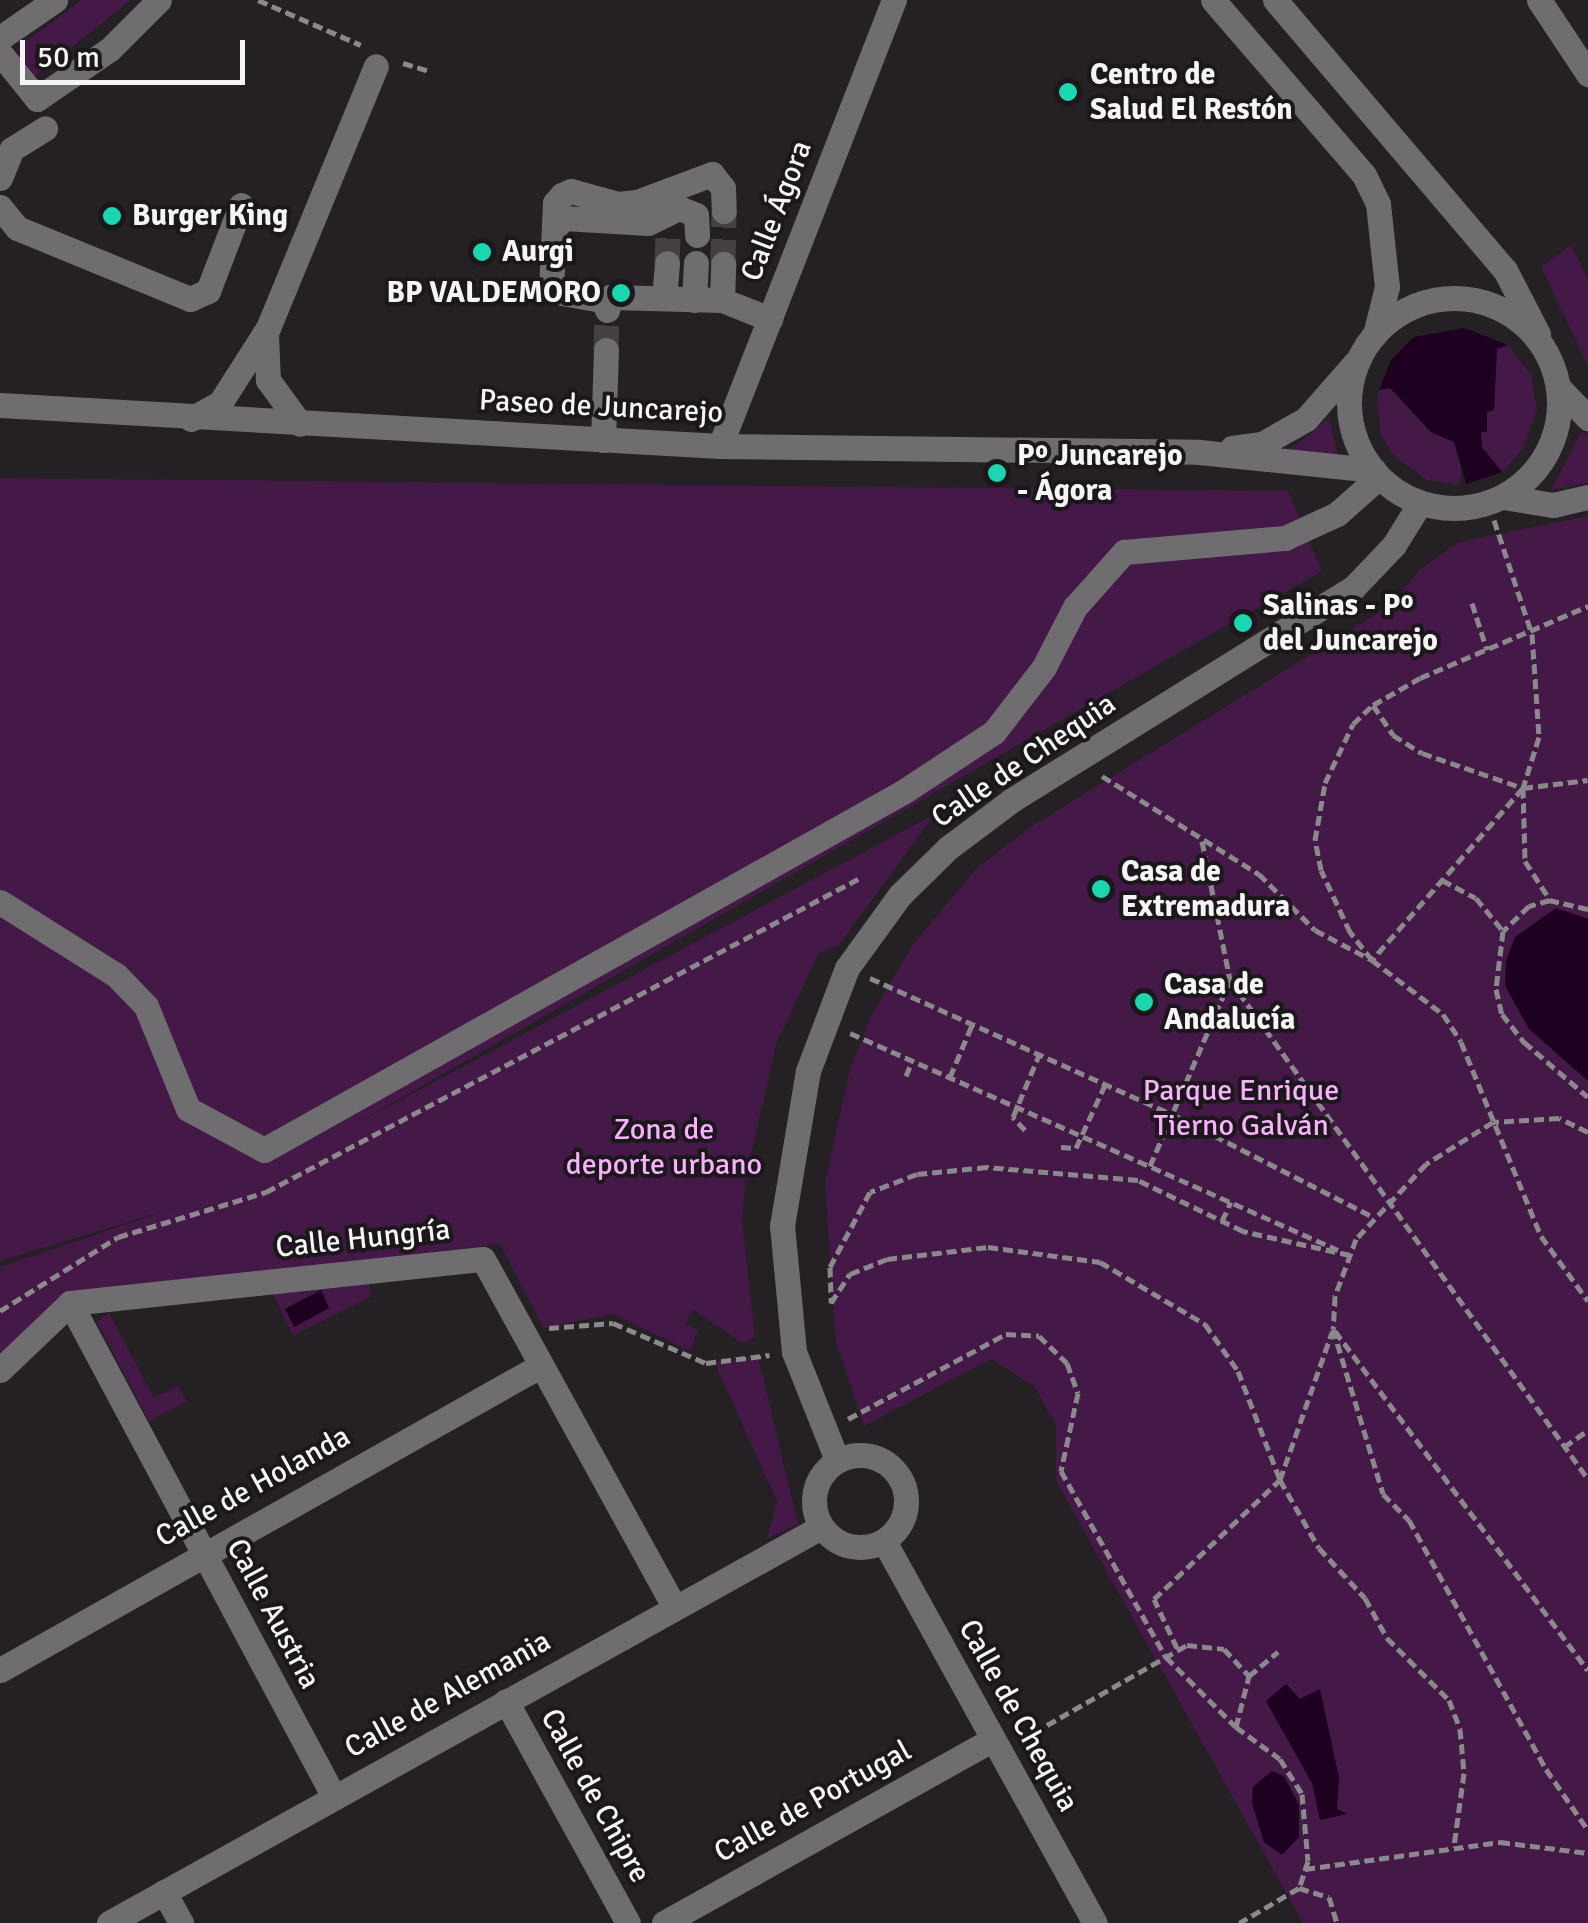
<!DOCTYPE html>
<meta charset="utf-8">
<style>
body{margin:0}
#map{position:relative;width:1588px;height:1923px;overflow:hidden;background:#242024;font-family:Signika,sans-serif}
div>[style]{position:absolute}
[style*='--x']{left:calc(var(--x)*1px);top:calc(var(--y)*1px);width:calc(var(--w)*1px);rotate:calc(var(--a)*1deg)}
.green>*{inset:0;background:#441948}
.water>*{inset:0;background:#1e0021}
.minor-tunnel>*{height:25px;margin-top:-12.5px;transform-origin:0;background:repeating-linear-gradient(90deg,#444044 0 25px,transparent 0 37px)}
.path>*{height:5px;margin-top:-2.5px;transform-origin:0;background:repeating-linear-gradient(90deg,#8c898d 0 10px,transparent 0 15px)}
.minor>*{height:25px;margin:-12.5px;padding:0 12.5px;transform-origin:12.5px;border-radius:12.5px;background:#706d70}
.minor>.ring{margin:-12.5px;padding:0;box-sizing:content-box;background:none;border:25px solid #706d70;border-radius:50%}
.dots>*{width:28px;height:28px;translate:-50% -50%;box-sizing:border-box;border:5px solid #1b171b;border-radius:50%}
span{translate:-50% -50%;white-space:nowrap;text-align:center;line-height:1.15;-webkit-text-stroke:8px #1b171b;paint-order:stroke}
.poi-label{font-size:30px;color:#f6f4f7;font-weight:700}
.left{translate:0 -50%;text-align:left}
.right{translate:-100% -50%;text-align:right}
.street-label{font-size:30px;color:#f6f4f7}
.park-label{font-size:30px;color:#f9b1fe}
.scale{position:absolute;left:20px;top:40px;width:225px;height:45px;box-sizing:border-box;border:5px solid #f6f4f7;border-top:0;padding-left:12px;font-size:30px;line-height:35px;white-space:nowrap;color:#f6f4f7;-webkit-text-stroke:8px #1b171b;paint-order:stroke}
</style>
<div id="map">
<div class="green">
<div style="clip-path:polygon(82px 0,131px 0,34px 77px,17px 48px)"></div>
<div style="clip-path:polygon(1571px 245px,1588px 279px,1588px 366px,1541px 267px)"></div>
<div style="clip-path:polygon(1508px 345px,1531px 375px,1537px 410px,1522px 450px,1502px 472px,1481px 447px,1481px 433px,1487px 412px,1494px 410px,1497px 349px)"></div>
<div style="clip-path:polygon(1390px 387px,1431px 432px,1454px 442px,1462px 453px,1460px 485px,1427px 480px,1393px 455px,1381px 435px,1377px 403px,1379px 390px)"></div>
<div style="clip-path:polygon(1329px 418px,1338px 458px,1288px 449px,1303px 440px)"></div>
<div style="clip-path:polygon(1582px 431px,1588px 438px,1588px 483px,1551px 490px)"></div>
<div style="clip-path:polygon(0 478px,1288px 491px,1322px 571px,352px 1126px,935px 814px,839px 945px,819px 953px,777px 1042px,746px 1175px,742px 1220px,755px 1337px,744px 1344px,692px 1309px,685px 1324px,698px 1330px,690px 1351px,613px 1314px,543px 1328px,500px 1244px,96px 1292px,0 1358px,0 1267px,181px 1206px,0 1261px)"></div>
<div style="clip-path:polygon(1588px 516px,1588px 1923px,1303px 1923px,1056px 1481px,1056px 1426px,1035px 1387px,991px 1359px,864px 1426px,836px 1342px,825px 1183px,850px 1069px,873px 1012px,914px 943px,978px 867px,1032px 826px,1390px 606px,1420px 569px,1459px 542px)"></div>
<div style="clip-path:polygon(368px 1283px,372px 1296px,293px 1336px,273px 1294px)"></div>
<div style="clip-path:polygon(109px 1313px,154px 1398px,178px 1386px,187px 1402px,149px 1421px,97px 1322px)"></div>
<div style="clip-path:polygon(758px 1356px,798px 1524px,767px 1539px,777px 1501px,714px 1362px)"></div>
</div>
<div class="water">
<div style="clip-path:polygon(1464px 328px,1508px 345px,1497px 349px,1494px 410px,1487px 412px,1487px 431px,1481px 433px,1482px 447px,1502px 472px,1466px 484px,1454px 442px,1431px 432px,1390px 388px,1379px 390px,1391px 360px,1414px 337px)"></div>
<div style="clip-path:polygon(1556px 908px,1588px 919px,1588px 1081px,1529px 1029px,1505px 986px,1506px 961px,1515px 937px)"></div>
<div style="clip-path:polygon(321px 1290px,329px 1308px,294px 1327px,285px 1309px)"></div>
<div style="clip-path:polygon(1286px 1684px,1300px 1699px,1320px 1689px,1339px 1778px,1337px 1809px,1347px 1814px,1320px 1820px,1312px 1783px,1266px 1701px)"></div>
<div style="clip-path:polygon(1272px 1771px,1284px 1776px,1299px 1805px,1299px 1837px,1282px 1855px,1264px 1842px,1252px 1803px,1253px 1787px)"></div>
</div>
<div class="minor-tunnel">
<div style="--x:667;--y:263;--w:28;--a:-88"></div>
<div style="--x:723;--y:264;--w:53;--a:-88.9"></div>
<div style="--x:606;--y:350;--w:40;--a:-88.6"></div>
</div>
<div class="path">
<div style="--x:258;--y:0;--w:112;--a:23.6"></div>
<div style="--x:403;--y:63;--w:27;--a:17"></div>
<div style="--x:1494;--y:520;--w:120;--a:71.6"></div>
<div style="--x:1532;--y:634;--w:103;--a:86.1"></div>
<div style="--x:1539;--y:737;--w:53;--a:107.4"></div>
<div style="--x:1523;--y:788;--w:73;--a:88.4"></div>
<div style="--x:1525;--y:861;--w:46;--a:57.3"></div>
<div style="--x:1472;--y:603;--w:49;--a:72.3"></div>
<div style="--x:1373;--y:705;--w:36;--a:56"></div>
<div style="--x:1393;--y:735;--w:34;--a:32"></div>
<div style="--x:1422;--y:753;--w:107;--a:19.1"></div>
<div style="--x:1523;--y:788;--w:229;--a:131.3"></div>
<div style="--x:1372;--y:960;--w:36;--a:-128"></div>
<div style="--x:1350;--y:932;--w:68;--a:-115.1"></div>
<div style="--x:1321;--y:870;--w:31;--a:-101"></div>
<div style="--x:1315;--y:840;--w:58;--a:-80"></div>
<div style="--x:1325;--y:783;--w:65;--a:-64.6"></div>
<div style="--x:1353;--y:724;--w:28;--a:-44"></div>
<div style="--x:1373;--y:705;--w:54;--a:-29.9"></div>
<div style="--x:1420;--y:678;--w:183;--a:-23.2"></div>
<div style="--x:1102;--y:776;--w:185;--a:32"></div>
<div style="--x:1259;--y:874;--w:79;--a:45"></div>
<div style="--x:1315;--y:930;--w:64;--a:27.8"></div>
<div style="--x:1372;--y:960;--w:89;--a:37.3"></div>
<div style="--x:1443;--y:1014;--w:33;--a:57"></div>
<div style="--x:1461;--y:1042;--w:210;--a:67.6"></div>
<div style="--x:1541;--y:1236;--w:80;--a:54.1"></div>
<div style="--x:1523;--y:788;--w:65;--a:-7"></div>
<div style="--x:1202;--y:841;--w:142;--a:78.6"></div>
<div style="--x:1442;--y:880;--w:38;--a:28"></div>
<div style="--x:1476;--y:898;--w:43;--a:50.7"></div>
<div style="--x:1588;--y:909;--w:39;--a:-167"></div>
<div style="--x:1550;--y:900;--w:22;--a:164"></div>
<div style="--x:1529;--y:906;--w:36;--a:136"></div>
<div style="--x:1503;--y:931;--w:58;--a:96.9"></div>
<div style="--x:1496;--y:989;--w:26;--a:77"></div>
<div style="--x:1502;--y:1014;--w:36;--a:52"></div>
<div style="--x:1524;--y:1042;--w:84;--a:40.7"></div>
<div style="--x:870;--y:978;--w:333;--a:24.3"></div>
<div style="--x:1174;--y:1115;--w:224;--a:27.1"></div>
<div style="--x:850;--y:1033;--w:534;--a:23.97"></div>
<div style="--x:906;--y:1076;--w:16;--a:-68"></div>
<div style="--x:950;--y:1077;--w:56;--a:-67.1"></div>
<div style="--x:1025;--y:1130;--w:18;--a:-133"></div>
<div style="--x:1013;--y:1117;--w:67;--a:-67.2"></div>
<div style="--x:1588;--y:1132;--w:32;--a:-154"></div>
<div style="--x:1559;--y:1118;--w:66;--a:176.5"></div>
<div style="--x:1493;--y:1122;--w:79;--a:147.9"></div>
<div style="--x:1426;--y:1164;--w:103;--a:133"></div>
<div style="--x:1356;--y:1239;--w:61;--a:110.2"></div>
<div style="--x:1335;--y:1296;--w:33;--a:93"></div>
<div style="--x:1333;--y:1329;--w:172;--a:73.1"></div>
<div style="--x:1383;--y:1494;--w:37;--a:45"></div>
<div style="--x:1409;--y:1520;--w:284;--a:61.2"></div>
<div style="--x:1546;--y:1769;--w:74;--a:55.5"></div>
<div style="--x:1061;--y:1147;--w:15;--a:4"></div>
<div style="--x:1076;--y:1148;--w:69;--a:-65.3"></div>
<div style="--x:1150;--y:1166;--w:202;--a:-66.7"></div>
<div style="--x:1230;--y:980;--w:614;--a:54.34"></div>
<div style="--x:1222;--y:1221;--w:21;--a:-65"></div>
<div style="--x:1350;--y:1255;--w:110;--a:-167.4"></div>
<div style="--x:1243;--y:1231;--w:117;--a:-154.1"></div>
<div style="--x:1138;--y:1180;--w:152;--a:-175.1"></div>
<div style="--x:987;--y:1167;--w:70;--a:174.3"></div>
<div style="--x:917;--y:1174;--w:50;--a:159"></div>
<div style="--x:870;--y:1192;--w:85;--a:118.1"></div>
<div style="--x:830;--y:1267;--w:36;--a:88"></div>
<div style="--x:831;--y:1303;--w:35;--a:-57"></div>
<div style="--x:850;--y:1274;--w:40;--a:-22"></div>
<div style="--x:887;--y:1259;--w:102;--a:-6.8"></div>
<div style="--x:988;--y:1247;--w:113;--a:7.6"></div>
<div style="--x:1100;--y:1262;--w:122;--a:30.6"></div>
<div style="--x:1205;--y:1324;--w:57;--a:54.9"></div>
<div style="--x:1238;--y:1371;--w:117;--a:68.9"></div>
<div style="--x:1280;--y:1480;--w:78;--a:60.2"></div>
<div style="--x:1319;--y:1548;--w:68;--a:47.4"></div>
<div style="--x:1365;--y:1598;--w:46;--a:61.2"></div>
<div style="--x:1387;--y:1638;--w:88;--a:45"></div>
<div style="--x:1449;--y:1700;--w:31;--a:69"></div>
<div style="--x:1460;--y:1729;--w:44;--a:84.8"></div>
<div style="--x:1464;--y:1773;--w:74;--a:97.8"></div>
<div style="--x:0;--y:1311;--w:139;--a:-32.1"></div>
<div style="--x:118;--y:1237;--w:155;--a:-16.9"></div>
<div style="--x:266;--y:1192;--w:674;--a:-27.86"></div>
<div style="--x:549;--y:1328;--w:64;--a:-4.5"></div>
<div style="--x:613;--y:1323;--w:101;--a:23.3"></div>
<div style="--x:706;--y:1363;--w:64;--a:-7.2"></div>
<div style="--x:1335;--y:1331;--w:423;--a:53.3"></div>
<div style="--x:848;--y:1419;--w:179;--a:-28.3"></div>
<div style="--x:1006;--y:1334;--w:33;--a:3"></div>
<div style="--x:1039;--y:1336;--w:39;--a:44"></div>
<div style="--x:1067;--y:1363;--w:32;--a:70"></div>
<div style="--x:1078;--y:1393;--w:80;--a:102.3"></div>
<div style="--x:1061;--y:1471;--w:214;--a:60.6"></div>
<div style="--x:1166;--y:1657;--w:99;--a:45"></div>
<div style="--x:1236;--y:1727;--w:54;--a:36"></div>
<div style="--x:1280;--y:1759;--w:41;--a:57.8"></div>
<div style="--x:1302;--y:1794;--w:67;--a:84.9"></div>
<div style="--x:1308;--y:1861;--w:28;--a:108"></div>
<div style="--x:1299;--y:1888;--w:69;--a:149.7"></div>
<div style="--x:1564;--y:1447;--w:29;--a:-35"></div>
<div style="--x:1177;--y:1648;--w:54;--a:-115.1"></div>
<div style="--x:1154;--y:1599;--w:173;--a:-43.4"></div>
<div style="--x:1280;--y:1480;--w:157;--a:-70.6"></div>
<div style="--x:1236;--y:1727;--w:53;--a:-75.7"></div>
<div style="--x:1249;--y:1676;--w:38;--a:-40"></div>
<div style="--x:1021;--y:1740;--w:191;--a:-29.8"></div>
<div style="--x:1187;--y:1645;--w:37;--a:6"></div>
<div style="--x:1224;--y:1649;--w:37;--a:47"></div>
<div style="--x:1305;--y:1869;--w:197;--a:-7.9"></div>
<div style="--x:1500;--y:1842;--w:89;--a:7.1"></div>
<div style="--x:1299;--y:1888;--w:31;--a:17"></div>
<div style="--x:1329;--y:1897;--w:27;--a:73"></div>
</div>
<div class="minor">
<div style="--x:1213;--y:0;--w:231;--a:49.2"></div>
<div style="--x:1364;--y:175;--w:32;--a:64"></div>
<div style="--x:1378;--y:204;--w:83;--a:83.8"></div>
<div style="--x:1387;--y:287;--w:49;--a:104.3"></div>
<div style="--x:1275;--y:0;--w:355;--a:49.6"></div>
<div style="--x:1505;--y:270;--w:72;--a:62.7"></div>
<div style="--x:1539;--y:0;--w:89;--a:56.5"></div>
<div style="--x:0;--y:38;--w:67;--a:-34.6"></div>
<div style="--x:0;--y:53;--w:59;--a:51.2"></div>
<div style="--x:37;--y:99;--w:88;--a:-34.4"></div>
<div style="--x:110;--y:49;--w:69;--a:-45"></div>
<div style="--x:0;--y:178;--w:31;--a:-68"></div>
<div style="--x:12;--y:149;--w:39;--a:-32"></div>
<div style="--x:0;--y:207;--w:27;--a:51"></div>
<div style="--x:17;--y:228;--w:187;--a:22.3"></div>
<div style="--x:190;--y:299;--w:20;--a:-24"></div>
<div style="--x:208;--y:291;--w:92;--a:-69"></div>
<div style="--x:554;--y:228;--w:14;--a:-45"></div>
<div style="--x:564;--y:218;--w:84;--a:3.4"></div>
<div style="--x:648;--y:223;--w:34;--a:-26"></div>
<div style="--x:679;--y:208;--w:18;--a:22"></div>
<div style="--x:696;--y:215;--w:20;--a:87"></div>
<div style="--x:664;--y:298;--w:35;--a:-85"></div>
<div class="ring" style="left:1349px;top:298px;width:185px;height:185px"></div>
<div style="--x:694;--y:300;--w:37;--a:-87"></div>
<div style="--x:722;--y:300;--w:36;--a:-88"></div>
<div style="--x:607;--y:301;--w:57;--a:-169.9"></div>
<div style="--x:551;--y:291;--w:88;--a:-87.4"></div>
<div style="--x:555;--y:203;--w:11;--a:-49"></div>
<div style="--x:562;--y:195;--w:10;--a:-24"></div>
<div style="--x:571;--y:191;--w:49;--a:15.5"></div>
<div style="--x:618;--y:204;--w:19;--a:-6"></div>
<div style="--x:637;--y:202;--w:80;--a:-20.5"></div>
<div style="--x:712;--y:174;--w:18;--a:52"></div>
<div style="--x:723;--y:188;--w:23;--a:88"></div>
<div style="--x:607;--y:310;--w:14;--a:-73"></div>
<div style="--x:611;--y:297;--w:111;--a:1.5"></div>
<div style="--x:722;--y:300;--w:52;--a:21.6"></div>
<div style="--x:266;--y:335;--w:45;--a:87.5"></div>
<div style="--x:268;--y:380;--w:54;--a:54"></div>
<div style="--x:1559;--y:388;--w:42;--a:46"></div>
<div style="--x:0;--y:405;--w:721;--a:3.26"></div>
<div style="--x:720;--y:446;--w:479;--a:0.7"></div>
<div style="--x:1199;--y:452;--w:176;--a:5.9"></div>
<div style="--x:191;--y:419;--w:33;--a:-29"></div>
<div style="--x:220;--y:403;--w:89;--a:-57.4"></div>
<div style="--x:268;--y:328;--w:283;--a:-67.6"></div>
<div style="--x:603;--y:440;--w:90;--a:-88.1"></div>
<div style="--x:720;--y:446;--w:479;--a:-68.7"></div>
<div style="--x:1232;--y:448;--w:30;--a:-8"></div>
<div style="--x:1262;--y:444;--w:51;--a:-29.6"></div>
<div style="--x:1306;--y:419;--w:74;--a:-48.8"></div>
<div style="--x:1503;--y:497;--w:51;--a:9.1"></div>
<div style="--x:1553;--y:505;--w:36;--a:-13"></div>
<div style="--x:0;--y:902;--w:137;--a:32.2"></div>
<div style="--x:116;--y:975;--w:43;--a:45.9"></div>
<div style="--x:146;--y:1006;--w:111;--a:67.8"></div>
<div style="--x:188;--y:1109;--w:86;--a:28.3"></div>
<div style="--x:264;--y:1150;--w:732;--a:-29.26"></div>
<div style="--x:903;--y:792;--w:109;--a:-33.4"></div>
<div style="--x:994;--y:732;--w:82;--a:-52.4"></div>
<div style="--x:1044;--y:667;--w:68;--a:-62.7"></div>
<div style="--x:1075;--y:607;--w:74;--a:-48.3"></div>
<div style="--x:1124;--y:552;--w:162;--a:-5"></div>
<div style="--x:1285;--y:538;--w:57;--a:-24.8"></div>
<div style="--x:1337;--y:514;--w:56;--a:-41.4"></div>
<div style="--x:70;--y:1303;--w:560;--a:61.88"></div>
<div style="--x:0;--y:1370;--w:97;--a:-43.7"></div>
<div style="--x:70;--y:1303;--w:415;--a:-6.1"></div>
<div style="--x:483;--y:1259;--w:396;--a:61.2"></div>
<div class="ring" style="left:814px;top:1455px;width:67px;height:67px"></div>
<div style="--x:837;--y:1460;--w:116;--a:-111.7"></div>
<div style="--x:794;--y:1352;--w:127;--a:-95.4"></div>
<div style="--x:782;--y:1226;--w:157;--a:-80.5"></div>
<div style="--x:808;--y:1071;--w:110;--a:-69.3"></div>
<div style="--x:847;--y:968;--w:90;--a:-54"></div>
<div style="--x:900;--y:895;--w:67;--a:-44.4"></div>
<div style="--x:948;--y:848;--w:80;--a:-36.9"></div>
<div style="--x:1012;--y:800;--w:403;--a:-31.9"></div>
<div style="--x:1354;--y:587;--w:58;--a:-46.4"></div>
<div style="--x:1394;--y:545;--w:49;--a:-58.2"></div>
<div style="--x:884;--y:1541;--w:436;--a:61.1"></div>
<div style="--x:0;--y:1670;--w:620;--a:-29.38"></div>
<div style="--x:506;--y:1701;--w:253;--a:61.2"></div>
<div style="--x:164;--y:1892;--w:35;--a:61"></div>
<div style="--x:109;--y:1923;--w:815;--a:-29.08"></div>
<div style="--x:664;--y:1923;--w:377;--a:-29.2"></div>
</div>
<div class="dots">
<div style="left:1068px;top:92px;background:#1cd5b1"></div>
<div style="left:112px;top:216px;background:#1cd5b1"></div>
<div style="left:482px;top:252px;background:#1cd5b1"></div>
<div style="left:621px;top:293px;background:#1cd5b1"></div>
<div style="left:997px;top:473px;background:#1cd5b1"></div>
<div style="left:1243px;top:623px;background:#1cd5b1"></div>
<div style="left:1101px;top:889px;background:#1cd5b1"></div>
<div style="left:1144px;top:1002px;background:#1cd5b1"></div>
</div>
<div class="poi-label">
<span class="left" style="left:1090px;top:92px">Centro de<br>Salud El Restón</span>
<span class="left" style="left:132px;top:216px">Burger King</span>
<span class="left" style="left:502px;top:252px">Aurgi</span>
<span class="right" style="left:601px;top:293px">BP VALDEMORO</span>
<span class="left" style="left:1017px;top:473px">Pº Juncarejo<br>- Ágora</span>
<span class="left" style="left:1263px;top:623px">Salinas - Pº<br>del Juncarejo</span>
<span class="left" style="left:1121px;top:889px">Casa de<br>Extremadura</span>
<span class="left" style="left:1164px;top:1002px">Casa de<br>Andalucía</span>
</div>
<div class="street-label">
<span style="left:777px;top:211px;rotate:-69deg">Calle Ágora</span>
<span style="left:601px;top:407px;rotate:3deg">Paseo de Juncarejo</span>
<span style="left:1024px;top:761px;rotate:-34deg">Calle de Chequia</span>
<span style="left:363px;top:1239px;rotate:-6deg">Calle Hungría</span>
<span style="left:253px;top:1487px;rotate:-29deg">Calle de Holanda</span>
<span style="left:273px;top:1614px;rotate:62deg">Calle Austria</span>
<span style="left:448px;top:1695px;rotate:-29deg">Calle de Alemania</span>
<span style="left:1018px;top:1716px;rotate:61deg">Calle de Chequia</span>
<span style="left:595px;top:1796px;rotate:61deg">Calle de Chipre</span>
<span style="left:813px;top:1802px;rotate:-29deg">Calle de Portugal</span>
</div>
<div class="park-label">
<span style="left:1241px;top:1108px">Parque Enrique<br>Tierno Galván</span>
<span style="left:664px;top:1147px">Zona de<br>deporte urbano</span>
</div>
<div class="scale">50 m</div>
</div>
